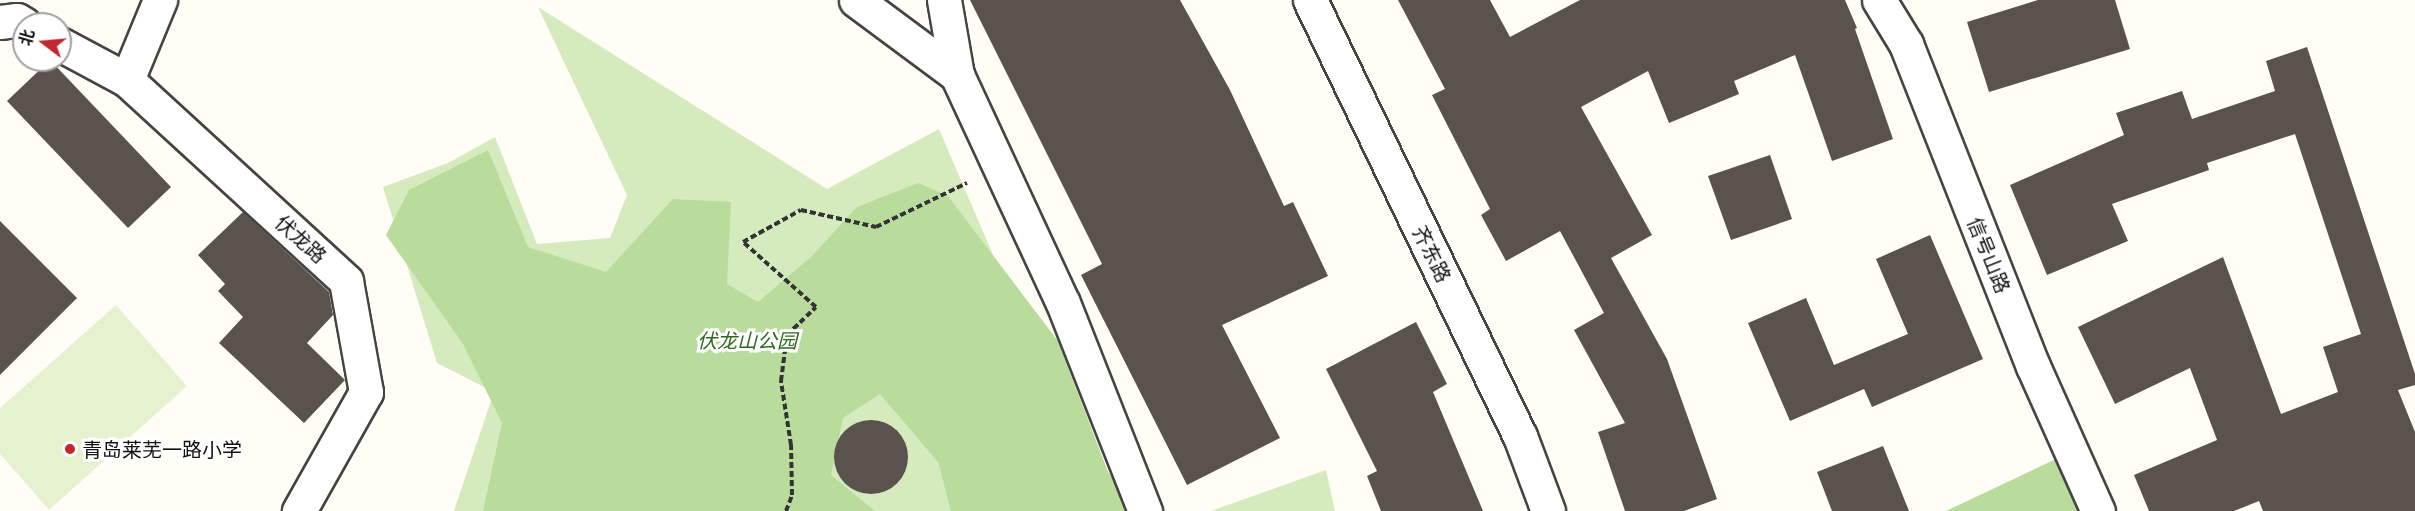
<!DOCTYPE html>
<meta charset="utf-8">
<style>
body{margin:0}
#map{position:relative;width:2415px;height:511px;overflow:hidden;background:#fffdf5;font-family:"IBM Plex Serif","Noto Sans SC",serif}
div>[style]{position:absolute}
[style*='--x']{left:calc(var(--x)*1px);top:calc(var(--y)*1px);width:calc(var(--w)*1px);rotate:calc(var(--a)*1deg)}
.green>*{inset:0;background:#d5ebbd}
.forest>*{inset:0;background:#b9dc9c}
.pitch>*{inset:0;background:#e6f2cf}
.building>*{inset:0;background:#5a524d}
.round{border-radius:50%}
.path>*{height:4px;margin-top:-2px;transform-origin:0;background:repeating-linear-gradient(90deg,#333 0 6px,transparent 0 9px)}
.roads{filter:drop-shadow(2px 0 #444) drop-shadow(-2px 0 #444) drop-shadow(0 2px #444) drop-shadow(0 -2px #444)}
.street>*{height:33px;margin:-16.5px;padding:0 16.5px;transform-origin:16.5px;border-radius:16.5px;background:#fff}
.dots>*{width:16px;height:16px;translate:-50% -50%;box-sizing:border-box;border:3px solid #fff;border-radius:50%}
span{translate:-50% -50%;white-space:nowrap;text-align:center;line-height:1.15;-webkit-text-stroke:6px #fff;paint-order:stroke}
.street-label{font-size:20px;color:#111}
.park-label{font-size:20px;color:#2f6b1f;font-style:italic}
.poi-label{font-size:20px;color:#111}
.left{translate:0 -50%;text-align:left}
.north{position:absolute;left:12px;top:12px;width:60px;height:60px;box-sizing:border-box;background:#fff;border:2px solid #a0a0a0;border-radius:50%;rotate:286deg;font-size:16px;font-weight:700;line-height:24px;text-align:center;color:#111}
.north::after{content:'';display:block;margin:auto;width:21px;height:27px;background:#c4262e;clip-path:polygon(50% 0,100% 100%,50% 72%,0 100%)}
</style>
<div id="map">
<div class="green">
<div style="clip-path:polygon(538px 7px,827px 189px,939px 129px,1103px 511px,454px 511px,494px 392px,437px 363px,383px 187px,448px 163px,495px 137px,537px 244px,610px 238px,627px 195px)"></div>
<div style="clip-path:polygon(1326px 470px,1335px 511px,1211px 511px)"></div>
</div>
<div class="forest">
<div style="clip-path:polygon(488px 150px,528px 247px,606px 272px,673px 199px,731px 202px,727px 284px,758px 302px,811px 257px,857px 207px,918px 183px,948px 196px,1058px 341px,1108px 472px,1137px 511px,951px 511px,938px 462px,880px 394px,843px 418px,831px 475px,875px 511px,483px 511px,502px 423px,463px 344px,386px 235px,409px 190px)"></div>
<div style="clip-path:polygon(2056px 459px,2081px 511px,1946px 511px)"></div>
</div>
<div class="pitch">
<div style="clip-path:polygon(116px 305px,187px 386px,49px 510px,0 454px,0 408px)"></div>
</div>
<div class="building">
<div style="clip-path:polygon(970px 0,1180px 0,1230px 90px,1284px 206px,1293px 202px,1328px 276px,1222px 325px,1280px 438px,1187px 485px,1081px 275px,1102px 264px)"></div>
<div style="clip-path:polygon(1398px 0,1490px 0,1510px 37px,1580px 0,1845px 0,1857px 28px,1855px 29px,1893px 139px,1832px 161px,1795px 55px,1734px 81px,1739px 94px,1669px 123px,1648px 71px,1581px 107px,1652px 235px,1611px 258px,1667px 359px,1717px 499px,1684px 511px,1625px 511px,1598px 432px,1625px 423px,1574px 330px,1604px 313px,1560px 231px,1506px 261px,1481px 215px,1490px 209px,1432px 95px,1445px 89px)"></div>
<div style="clip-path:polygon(2038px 0,2115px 0,2130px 49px,1989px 92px,1967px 22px)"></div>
<div style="clip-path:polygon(2307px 47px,2415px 374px,2415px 385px,2398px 390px,2415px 432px,2415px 511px,2263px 511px,2259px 501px,2234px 511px,2149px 511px,2134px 475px,2217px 440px,2190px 368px,2115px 404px,2078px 327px,2223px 257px,2281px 414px,2338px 392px,2323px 347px,2361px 334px,2295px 134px,2207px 163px,2209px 170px,2112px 204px,2128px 241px,2047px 275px,2010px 185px,2124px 135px,2116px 113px,2182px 91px,2192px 119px,2275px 91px,2266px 61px)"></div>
<div style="clip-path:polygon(50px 60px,171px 187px,128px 228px,7px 101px)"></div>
<div style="clip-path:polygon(1770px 155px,1792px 219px,1731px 240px,1708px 176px)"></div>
<div style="clip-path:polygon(243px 212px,329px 292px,333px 315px,307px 343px,345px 380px,304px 423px,219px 343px,243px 317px,218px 291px,225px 284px,198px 255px)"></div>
<div style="clip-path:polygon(0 221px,77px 298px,0 375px)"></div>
<div style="clip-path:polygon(1930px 235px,1983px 359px,1872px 407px,1864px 389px,1790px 421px,1748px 323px,1806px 298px,1834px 365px,1908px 334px,1876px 259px)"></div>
<div style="clip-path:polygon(1416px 322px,1447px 384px,1433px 392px,1483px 511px,1381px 511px,1367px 476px,1377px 471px,1326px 369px)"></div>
<div class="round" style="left:834px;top:420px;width:74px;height:74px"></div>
<div style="clip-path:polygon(1883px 446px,1909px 511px,1832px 511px,1817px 472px)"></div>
</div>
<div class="path">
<div style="--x:786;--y:511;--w:17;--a:-69"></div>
<div style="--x:792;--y:495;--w:50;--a:-91.1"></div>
<div style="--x:791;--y:445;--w:65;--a:-98.9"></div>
<div style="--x:781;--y:381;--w:46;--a:-82.6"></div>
<div style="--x:787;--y:335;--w:40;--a:-44"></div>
<div style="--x:816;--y:307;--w:98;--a:-138.3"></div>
<div style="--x:743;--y:242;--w:66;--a:-28.9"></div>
<div style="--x:801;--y:210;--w:77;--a:12.8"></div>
<div style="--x:876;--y:227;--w:101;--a:-25.8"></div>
</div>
<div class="roads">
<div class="street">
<div style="--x:856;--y:0;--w:126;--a:36.6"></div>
<div style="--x:957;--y:75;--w:251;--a:65.1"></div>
<div style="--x:1063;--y:303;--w:224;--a:68.5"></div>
<div style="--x:944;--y:0;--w:76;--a:80.2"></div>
<div style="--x:1310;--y:0;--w:484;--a:64.3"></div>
<div style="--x:1520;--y:436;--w:80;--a:69.5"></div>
<div style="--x:1879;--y:0;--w:52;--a:58.5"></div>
<div style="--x:1906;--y:44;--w:346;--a:68.5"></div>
<div style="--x:2033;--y:366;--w:159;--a:65.9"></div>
<div style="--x:0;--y:22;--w:17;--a:-7"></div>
<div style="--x:17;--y:20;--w:8;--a:30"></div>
<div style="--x:60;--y:44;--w:76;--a:28.2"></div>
<div style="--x:127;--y:80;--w:297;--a:42.5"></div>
<div style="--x:346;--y:281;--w:113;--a:79.8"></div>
<div style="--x:366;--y:392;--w:137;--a:119.4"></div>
<div style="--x:127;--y:80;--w:87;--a:-67.6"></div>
</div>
</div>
<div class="dots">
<div style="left:70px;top:449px;background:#c4262e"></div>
</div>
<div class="street-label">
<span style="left:301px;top:239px;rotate:42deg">伏龙路</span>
<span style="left:1432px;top:254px;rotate:64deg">齐东路</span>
<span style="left:1989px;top:255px;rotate:68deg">信号山路</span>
</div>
<div class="park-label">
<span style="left:747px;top:340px">伏龙山公园</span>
</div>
<div class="poi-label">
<span class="left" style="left:82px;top:449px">青岛莱芜一路小学</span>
</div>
<div class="north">北</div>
</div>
